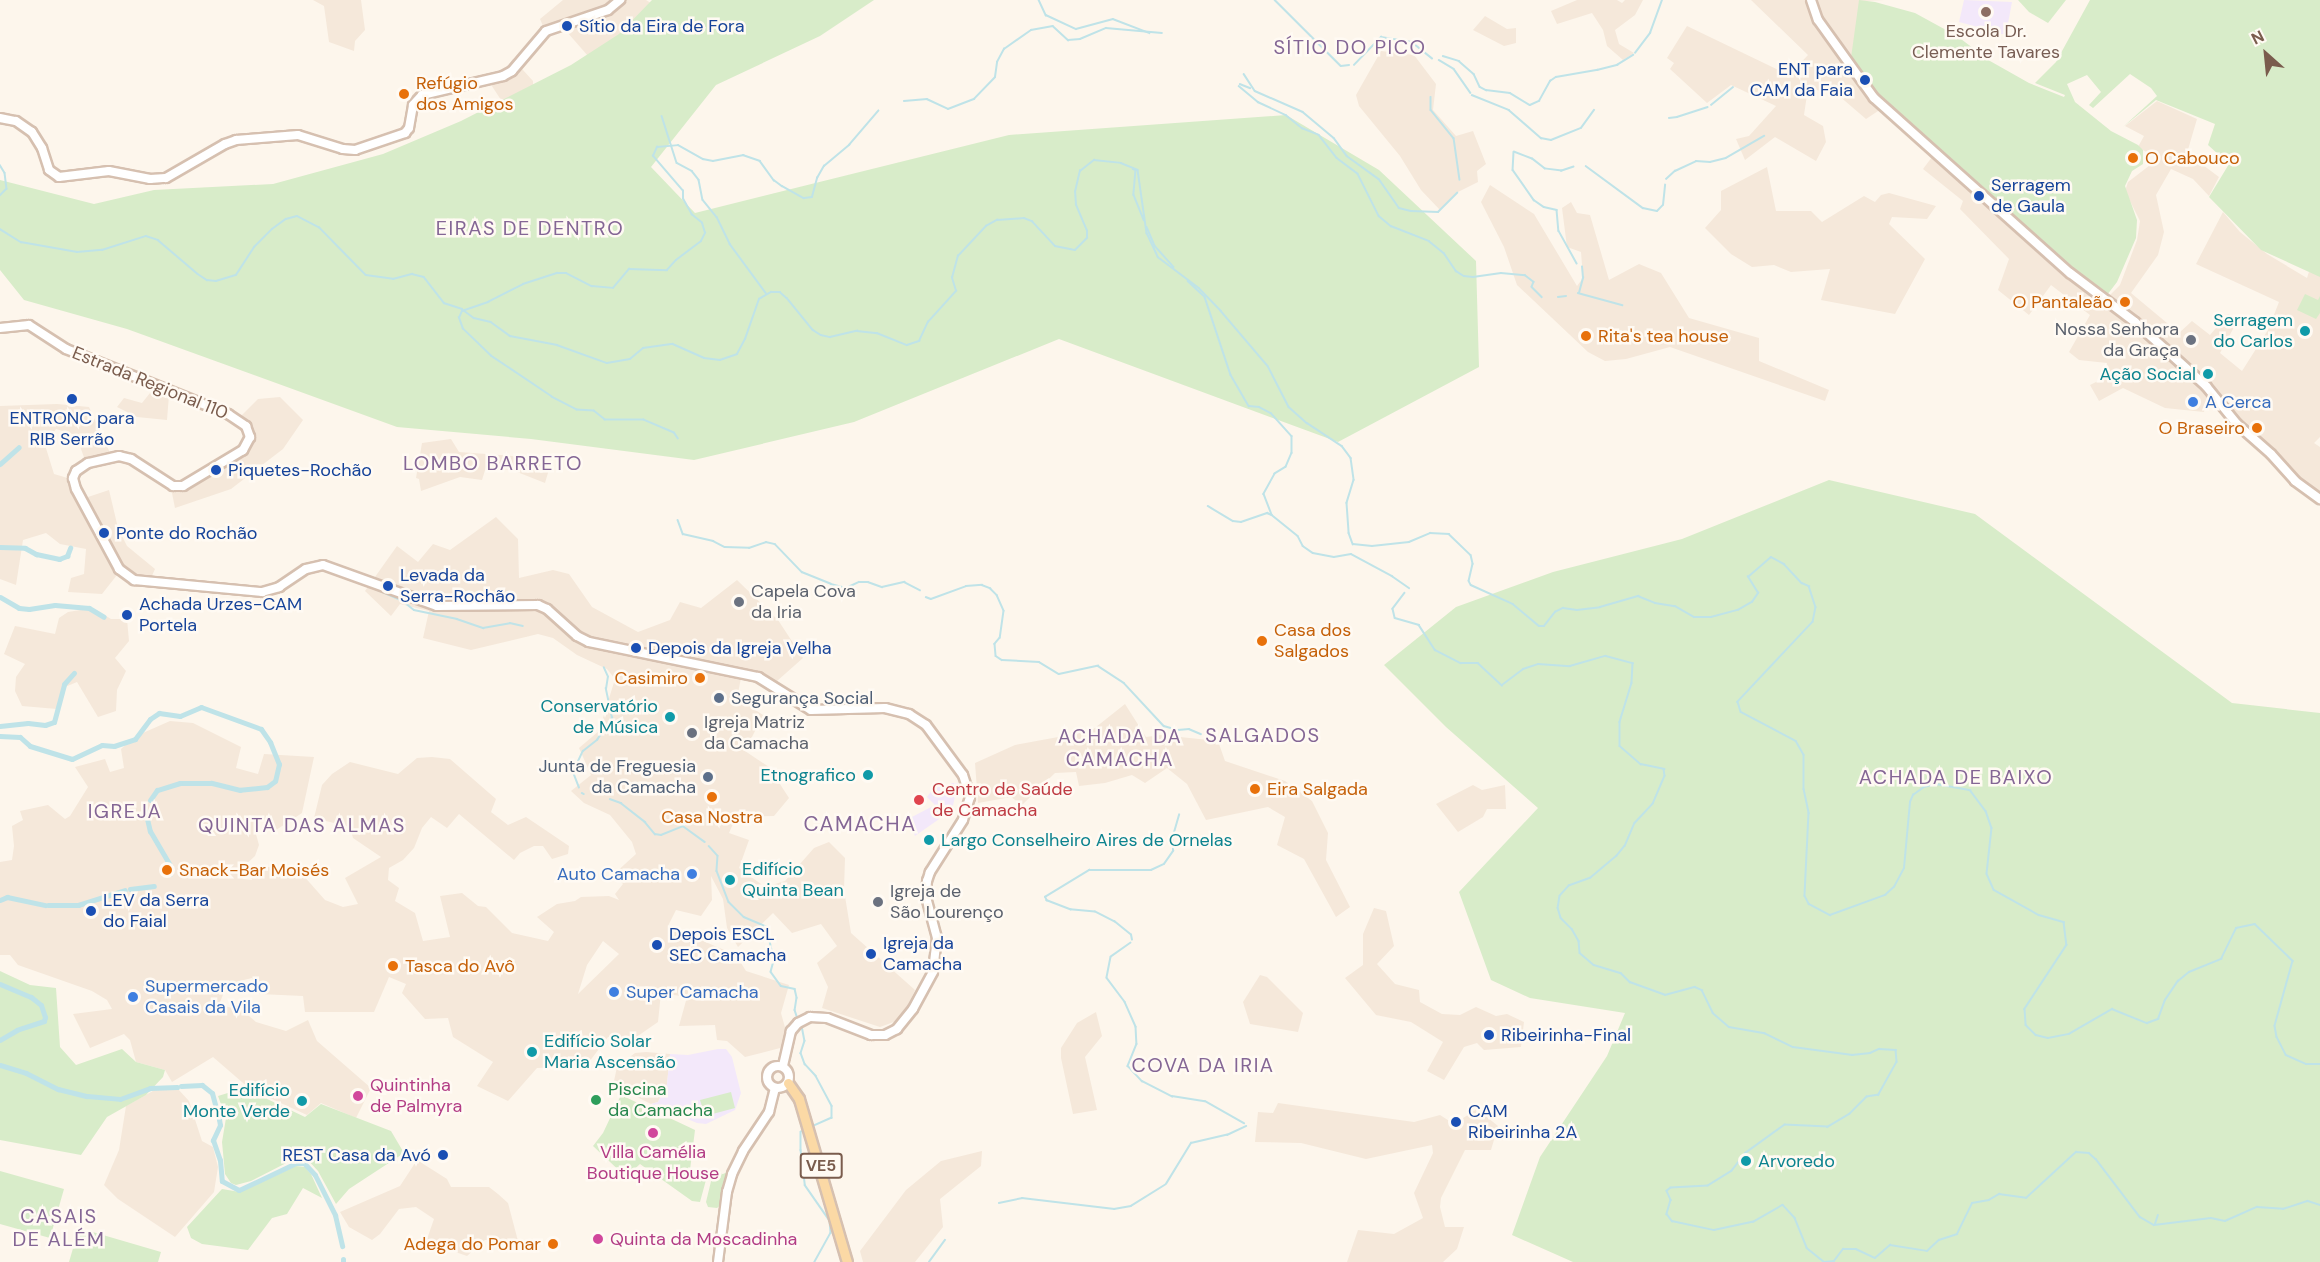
<!DOCTYPE html>
<meta charset="utf-8">
<style>
body{margin:0}
#map{position:relative;width:2320px;height:1262px;overflow:hidden;background:#fdf6ec;font-family:"DM Sans",sans-serif}
div>[style]{position:absolute}
[style*='--x']{left:calc(var(--x)*1px);top:calc(var(--y)*1px);width:calc(var(--w)*1px);rotate:calc(var(--a)*1deg)}
.residential>*{inset:0;background:#f5e8da}
.education>*{inset:0;background:#f3e8fa}
.green>*{inset:0;background:#d8ecc9}
.stream>*{height:1.5px;margin:-0.75px;padding:0 0.75px;transform-origin:0.75px;border-radius:0.75px;background:#bfe3e8}
.canal>*{height:5px;margin:-2.5px;padding:0 2.5px;transform-origin:2.5px;border-radius:2.5px;background:#bfe3e8}
.roads{filter:drop-shadow(2px 0 #d6c0b0) drop-shadow(-2px 0 #d6c0b0) drop-shadow(0 2px #d6c0b0) drop-shadow(0 -2px #d6c0b0)}
.secondary>*{height:8px;margin:-4px;padding:0 4px;transform-origin:4px;border-radius:4px;background:#fff}
.secondary>.ring{margin:-4px;padding:0;box-sizing:content-box;background:none;border:8px solid #fff;border-radius:50%}
.primary>*{height:9px;margin:-4.5px;padding:0 4.5px;transform-origin:4.5px;border-radius:4.5px;background:#fbd9a5}
.dots>*{width:16px;height:16px;translate:-50% -50%;box-sizing:border-box;border:3px solid #fffaf3;border-radius:50%}
span{translate:-50% -50%;white-space:nowrap;text-align:center;line-height:1.15;-webkit-text-stroke:5px #fffaf3;paint-order:stroke}
.shield-label span{padding:2px 4px;background:#fffaf3;border:2px solid;border-radius:4px;-webkit-text-stroke-width:0}
.shield-label{font-size:16px;color:#7a5c4d;font-weight:700}
.transit-label{font-size:18px;color:#164399}
.left{translate:0 -50%;text-align:left}
.right{translate:-100% -50%;text-align:right}
.education-label{font-size:18px;color:#785e54}
.food-label{font-size:18px;color:#c56008}
.culture-label{font-size:18px;color:#0d838f}
.worship-label{font-size:18px;color:#5b616d}
.street-label{font-size:18px;color:#7a5c4d}
.shop-label{font-size:18px;color:#366cbe}
.service-label{font-size:18px;color:#4e5e75}
.health-label{font-size:18px;color:#be3a42}
.hotel-label{font-size:18px;color:#b23c85}
.leisure-label{font-size:18px;color:#27864d}
.neighbourhood-label{font-size:20px;color:#846695;letter-spacing:1.5px}
.quarter-label{font-size:21px;color:#846695;letter-spacing:1.5px}
.north{position:absolute;left:2236px;top:24px;width:60px;height:60px;-webkit-text-stroke:4px #fffaf3;paint-order:stroke;rotate:333deg;font-size:16px;font-weight:700;line-height:24px;text-align:center;color:#7a5c4d}
.north::after{content:'';display:block;margin:auto;width:21px;height:27px;background:#7a5c4d;clip-path:polygon(50% 0,100% 100%,50% 72%,0 100%)}
</style>
<div id="map">
<div class="residential">
<div style="clip-path:polygon(313px 0,361px 0,365px 30px,355px 41px,354px 51px,329px 42px,324px 6px)"></div>
<div style="clip-path:polygon(563px 0,646px 0,654px 5px,629px 48px,588px 56px,560px 24px,543px 26px,540px 19px)"></div>
<div style="clip-path:polygon(1577px 0,1617px 0,1622px 3px,1625px 0,1643px 0,1635px 15px,1615px 30px,1619px 44px,1634px 53px,1623px 60px,1607px 46px,1603px 30px,1592px 13px,1557px 24px,1551px 11px)"></div>
<div style="clip-path:polygon(1751px 0,1885px 0,1859px 1px,1884px 107px,1866px 119px,1838px 95px,1808px 88px,1804px 115px,1823px 126px,1826px 142px,1816px 161px,1775px 137px,1745px 160px,1736px 139px,1749px 136px,1776px 106px,1731px 85px,1707px 103px,1670px 69px,1674px 63px,1667px 58px,1687px 26px,1789px 75px,1808px 55px)"></div>
<div style="clip-path:polygon(1485px 16px,1507px 29px,1516px 28px,1516px 43px,1504px 46px,1473px 30px)"></div>
<div style="clip-path:polygon(1381px 51px,1414px 55px,1436px 84px,1433px 110px,1456px 136px,1473px 131px,1486px 164px,1477px 171px,1478px 182px,1456px 193px,1440px 210px,1421px 190px,1400px 156px,1359px 106px,1356px 95px)"></div>
<div style="clip-path:polygon(513px 59px,533px 81px,534px 115px,514px 120px,486px 77px,503px 72px)"></div>
<div style="clip-path:polygon(2157px 101px,2197px 119px,2187px 153px,2219px 177px,2209px 196px,2193px 179px,2171px 169px,2156px 195px,2164px 232px,2158px 255px,2131px 293px,2179px 333px,2192px 321px,2210px 335px,2228px 314px,2239px 318px,2220px 353px,2242px 371px,2268px 330px,2279px 302px,2196px 264px,2223px 212px,2240px 232px,2267px 254px,2307px 278px,2314px 256px,2320px 257px,2320px 437px,2314px 443px,2320px 447px,2320px 496px,2223px 404px,2256px 397px,2219px 400px,2206px 404px,2204px 412px,2165px 408px,2123px 388px,2099px 401px,2090px 385px,2108px 376px,2107px 363px,2079px 360px,2069px 352px,2090px 315px,2051px 285px,2029px 315px,1998px 290px,2009px 259px,1960px 209px,1963px 201px,1923px 169px,1935px 153px,2107px 298px,2120px 285px,2137px 240px,2140px 221px,2125px 191px,2128px 182px,2158px 159px,2138px 147px,2144px 136px,2125px 126px)"></div>
<div style="clip-path:polygon(1767px 167px,1776px 211px,1811px 211px,1822px 222px,1864px 196px,1875px 202px,1881px 195px,1889px 193px,1936px 206px,1927px 219px,1892px 217px,1889px 224px,1925px 259px,1895px 314px,1821px 300px,1830px 269px,1791px 272px,1774px 265px,1752px 267px,1731px 254px,1705px 228px,1721px 210px,1721px 191px)"></div>
<div style="clip-path:polygon(1490px 185px,1534px 214px,1577px 286px,1583px 278px,1581px 252px,1567px 247px,1562px 208px,1571px 202px,1577px 213px,1590px 215px,1609px 280px,1639px 264px,1661px 273px,1689px 318px,1759px 338px,1759px 361px,1829px 390px,1825px 401px,1670px 347px,1626px 359px,1605px 361px,1588px 352px,1517px 285px,1504px 247px,1481px 202px)"></div>
<div style="clip-path:polygon(154px 388px,169px 395px,167px 420px,137px 417px,117px 407px,124px 398px,142px 403px)"></div>
<div style="clip-path:polygon(280px 397px,303px 420px,283px 449px,231px 489px,175px 508px,170px 483px,188px 484px,245px 448px,250px 432px,240px 417px,258px 399px)"></div>
<div style="clip-path:polygon(57px 404px,89px 407px,111px 455px,86px 463px,76px 435px,56px 429px,45px 445px,54px 474px,71px 479px,79px 500px,109px 490px,118px 528px,127px 546px,155px 569px,147px 587px,129px 583px,117px 575px,102px 594px,68px 592px,71px 578px,84px 574px,86px 549px,60px 544px,46px 533px,23px 540px,16px 585px,0 579px,0 406px)"></div>
<div style="clip-path:polygon(451px 439px,459px 452px,512px 456px,550px 466px,545px 483px,512px 470px,486px 467px,482px 480px,460px 477px,421px 491px,419px 479px,416px 478px,422px 443px)"></div>
<div style="clip-path:polygon(evenodd,496px 517px,518px 539px,519px 578px,553px 570px,569px 574px,592px 607px,638px 632px,670px 620px,680px 602px,701px 608px,737px 580px,778px 620px,803px 658px,777px 681px,741px 678px,737px 698px,763px 715px,745px 751px,769px 767px,789px 798px,774px 816px,736px 817px,729px 833px,749px 840px,739px 868px,765px 887px,785px 881px,814px 848px,829px 842px,845px 858px,844px 890px,851px 933px,915px 990px,902px 1019px,880px 1027px,822px 1008px,828px 987px,817px 963px,837px 946px,821px 924px,792px 933px,773px 913px,738px 947px,727px 928px,723px 899px,711px 876px,712px 900px,701px 916px,676px 910px,668px 926px,736px 955px,746px 971px,789px 985px,781px 1013px,786px 1031px,784px 1047px,745px 1057px,727px 1041px,717px 1040px,715px 1025px,679px 1026px,687px 997px,661px 993px,658px 1022px,632px 1040px,608px 1037px,586px 1066px,537px 1068px,508px 1101px,477px 1086px,493px 1062px,453px 1037px,448px 1018px,425px 1019px,402px 993px,406px 984px,389px 977px,374px 1012px,305px 1012px,303px 996px,259px 994px,252px 978px,227px 984px,219px 1005px,242px 1010px,256px 1022px,286px 1031px,308px 1020px,317px 1041px,371px 1088px,356px 1118px,321px 1103px,307px 1115px,250px 1089px,213px 1057px,172px 1082px,165px 1070px,136px 1062px,130px 1040px,124px 1034px,90px 1048px,73px 1014px,112px 1009px,107px 1000px,92px 991px,18px 965px,10px 955px,0 955px,0 862px,12px 860px,14px 846px,12px 826px,23px 820px,20px 811px,48px 805px,65px 819px,70px 816px,88px 787px,75px 767px,105px 759px,110px 772px,124px 768px,121px 749px,136px 736px,170px 721px,193px 723px,241px 747px,236px 768px,258px 774px,264px 754px,314px 757px,302px 813px,276px 830px,262px 820px,254px 827px,259px 845px,255px 856px,241px 869px,243px 879px,252px 880px,250px 871px,259px 865px,302px 874px,325px 900px,343px 907px,358px 904px,345px 878px,381px 857px,353px 838px,350px 827px,314px 818px,322px 785px,332px 774px,350px 762px,398px 774px,417px 758px,432px 757px,450px 759px,496px 799px,491px 812px,508px 825px,526px 817px,569px 846px,568px 854px,552px 859px,543px 846px,534px 846px,520px 853px,514px 860px,459px 814px,447px 828px,431px 817px,422px 828px,414px 848px,403px 860px,389px 868px,388px 880px,399px 888px,395px 901px,415px 913px,423px 941px,450px 937px,440px 896px,462px 893px,478px 906px,486px 907px,512px 933px,548px 941px,554px 932px,537px 917px,557px 904px,575px 901px,581px 897px,609px 896px,619px 900px,615px 894px,623px 884px,614px 874px,636px 854px,632px 842px,610px 815px,584px 803px,571px 791px,591px 775px,579px 748px,599px 731px,615px 679px,607px 669px,577px 655px,553px 638px,538px 634px,471px 650px,423px 638px,429px 611px,400px 604px,391px 616px,365px 591px,397px 546px,418px 562px,433px 544px,450px 550px,496px 517px,603px 941px,619px 954px,578px 994px,587px 965px,603px 941px)"></div>
<div style="clip-path:polygon(93px 608px,111px 619px,127px 619px,129px 641px,115px 658px,126px 671px,117px 690px,116px 711px,98px 717px,77px 682px,65px 687px,57px 709px,22px 706px,15px 691px,16px 677px,25px 664px,4px 654px,15px 626px,55px 634px,59px 618px,68px 612px)"></div>
<div style="clip-path:polygon(1125px 704px,1146px 737px,1161px 735px,1218px 741px,1225px 761px,1285px 781px,1312px 801px,1328px 833px,1326px 860px,1350px 907px,1336px 917px,1304px 859px,1277px 845px,1285px 817px,1268px 807px,1206px 820px,1187px 784px,1167px 768px,1145px 783px,1132px 775px,1105px 783px,1079px 786px,1076px 772px,1055px 773px,1022px 805px,1011px 797px,978px 803px,975px 763px,1015px 745px,1091px 731px)"></div>
<div style="clip-path:polygon(1473px 785px,1482px 790px,1505px 785px,1506px 809px,1487px 809px,1483px 817px,1458px 832px,1436px 804px)"></div>
<div style="clip-path:polygon(1374px 908px,1386px 911px,1394px 946px,1377px 964px,1395px 984px,1419px 990px,1420px 1002px,1442px 1014px,1460px 1015px,1476px 1007px,1496px 1016px,1507px 1014px,1524px 1022px,1521px 1047px,1484px 1050px,1477px 1043px,1464px 1047px,1444px 1080px,1427px 1071px,1443px 1042px,1411px 1022px,1376px 1015px,1345px 978px,1363px 965px,1363px 934px)"></div>
<div style="clip-path:polygon(1260px 975px,1267px 977px,1303px 1013px,1298px 1032px,1250px 1024px,1243px 1002px)"></div>
<div style="clip-path:polygon(1096px 1012px,1102px 1036px,1085px 1057px,1097px 1110px,1073px 1114px,1061px 1058px,1061px 1048px,1077px 1023px)"></div>
<div style="clip-path:polygon(646px 1052px,670px 1054px,667px 1084px,658px 1102px,651px 1104px,619px 1088px,614px 1081px,617px 1067px,635px 1053px)"></div>
<div style="clip-path:polygon(160px 1087px,178px 1089px,189px 1101px,202px 1141px,213px 1147px,218px 1167px,214px 1192px,175px 1237px,118px 1199px,104px 1185px,119px 1150px,126px 1106px)"></div>
<div style="clip-path:polygon(1278px 1103px,1414px 1122px,1440px 1115px,1454px 1124px,1477px 1109px,1498px 1126px,1491px 1150px,1465px 1150px,1441px 1198px,1440px 1207px,1445px 1227px,1464px 1227px,1457px 1249px,1443px 1262px,1347px 1262px,1358px 1230px,1394px 1234px,1423px 1218px,1414px 1193px,1433px 1153px,1432px 1145px,1366px 1159px,1301px 1143px,1255px 1142px,1258px 1112px,1273px 1113px)"></div>
<div style="clip-path:polygon(982px 1151px,981px 1166px,940px 1199px,943px 1227px,915px 1262px,863px 1262px,860px 1251px,906px 1190px,941px 1161px)"></div>
<div style="clip-path:polygon(417px 1160px,447px 1179px,451px 1187px,489px 1187px,498px 1194px,508px 1203px,518px 1241px,485px 1240px,467px 1256px,426px 1242px,434px 1219px,416px 1207px,399px 1209px,380px 1234px,372px 1240px,349px 1227px,340px 1212px,400px 1186px)"></div>
</div>
<div class="education">
<div style="clip-path:polygon(1964px 0,2012px 2px,2006px 34px,1979px 34px,1978px 27px,1959px 22px)"></div>
<div style="clip-path:polygon(951px 783px,958px 783px,952px 810px,915px 836px,908px 819px,935px 805px,927px 797px,935px 786px,950px 786px)"></div>
<div style="clip-path:polygon(718px 1049px,726px 1049px,732px 1057px,741px 1093px,735px 1110px,706px 1124px,697px 1123px,651px 1104px,658px 1102px,667px 1084px,670px 1054px,688px 1055px)"></div>
</div>
<div class="green">
<div style="clip-path:polygon(652px 0,874px 0,820px 36px,716px 85px,651px 167px,695px 213px,1009px 135px,1286px 115px,1379px 170px,1476px 261px,1479px 367px,1338px 442px,1059px 339px,854px 422px,694px 460px,531px 439px,397px 427px,127px 329px,24px 300px,0 270px,0 180px,94px 204px,154px 190px,273px 184px,383px 154px,461px 121px,571px 65px,619px 34px)"></div>
<div style="clip-path:polygon(1859px 0,1875px 2px,1915px 13px,1957px 36px,1990px 61px,2029px 83px,2064px 97px,2065px 95px,2035px 83px,2056px 62px,2090px 0,2320px 0,2320px 277px,2261px 250px,2209px 197px,2229px 164px,2208px 145px,2215px 124px,2156px 100px,2123px 127px,2157px 96px,2151px 88px,2130px 74px,2093px 108px,2089px 105px,2101px 92px,2087px 75px,2067px 84px,2075px 102px,2111px 131px,2138px 145px,2143px 150px,2143px 164px,2132px 171px,2125px 186px,2137px 220px,2136px 238px,2117px 282px,2104px 299px,1956px 165px,1874px 98px,1850px 65px)"></div>
<div style="clip-path:polygon(2018px 0,2066px 0,2048px 23px,2029px 12px)"></div>
<div style="clip-path:polygon(2305px 294px,2318px 300px,2320px 296px,2320px 313px,2316px 319px,2297px 310px)"></div>
<div style="clip-path:polygon(1829px 480px,1975px 514px,2232px 703px,2320px 713px,2320px 1262px,1573px 1262px,1512px 1235px,1540px 1157px,1607px 1056px,1625px 1013px,1530px 998px,1491px 980px,1459px 892px,1538px 808px,1446px 727px,1384px 665px,1456px 607px,1553px 572px,1682px 539px)"></div>
<div style="clip-path:polygon(0 971px,30px 985px,56px 988px,60px 1047px,76px 1065px,122px 1049px,136px 1062px,165px 1070px,163px 1077px,146px 1095px,107px 1117px,81px 1155px,0 1140px)"></div>
<div style="clip-path:polygon(244px 1088px,305px 1117px,321px 1104px,391px 1131px,404px 1153px,349px 1189px,336px 1204px,318px 1171px,307px 1159px,296px 1158px,251px 1181px,236px 1185px,231px 1183px,225px 1174px,222px 1142px,226px 1118px,218px 1096px)"></div>
<div style="clip-path:polygon(731px 1092px,735px 1108px,705px 1116px,700px 1100px)"></div>
<div style="clip-path:polygon(621px 1095px,695px 1130px,690px 1170px,709px 1169px,700px 1202px,692px 1201px,640px 1164px,626px 1177px,593px 1146px,603px 1133px)"></div>
<div style="clip-path:polygon(296px 1166px,305px 1167px,311px 1174px,322px 1198px,303px 1188px,287px 1214px,272px 1218px,248px 1250px,202px 1244px,191px 1238px,187px 1227px,222px 1189px,240px 1192px)"></div>
<div style="clip-path:polygon(732px 1170px,723px 1203px,717px 1208px,708px 1207px,706px 1202px,713px 1173px,723px 1174px)"></div>
<div style="clip-path:polygon(0 1171px,64px 1189px,50px 1238px,0 1224px)"></div>
<div style="clip-path:polygon(79px 1228px,161px 1252px,158px 1262px,69px 1262px)"></div>
</div>
<div class="stream">
<div style="--x:1039;--y:0;--w:17;--a:65"></div>
<div style="--x:1046;--y:15;--w:33;--a:25"></div>
<div style="--x:1076;--y:29;--w:38;--a:-15"></div>
<div style="--x:1113;--y:19;--w:39;--a:21"></div>
<div style="--x:1275;--y:0;--w:93;--a:45"></div>
<div style="--x:1341;--y:66;--w:8;--a:-7"></div>
<div style="--x:1635;--y:53;--w:25;--a:-53"></div>
<div style="--x:1650;--y:33;--w:35;--a:-70"></div>
<div style="--x:1443;--y:56;--w:17;--a:17"></div>
<div style="--x:1459;--y:61;--w:20;--a:41"></div>
<div style="--x:1474;--y:74;--w:14;--a:65"></div>
<div style="--x:1480;--y:87;--w:7;--a:27"></div>
<div style="--x:1486;--y:90;--w:24;--a:7"></div>
<div style="--x:1510;--y:93;--w:23;--a:31"></div>
<div style="--x:1530;--y:105;--w:10;--a:-24"></div>
<div style="--x:1539;--y:101;--w:23;--a:-61"></div>
<div style="--x:1550;--y:81;--w:7;--a:-34"></div>
<div style="--x:1556;--y:77;--w:42;--a:-9.7"></div>
<div style="--x:1597;--y:70;--w:21;--a:-14"></div>
<div style="--x:1617;--y:65;--w:19;--a:-32"></div>
<div style="--x:1439;--y:60;--w:17;--a:31"></div>
<div style="--x:1454;--y:69;--w:29;--a:55"></div>
<div style="--x:1354;--y:65;--w:39;--a:-46"></div>
<div style="--x:1381;--y:37;--w:31;--a:9"></div>
<div style="--x:1412;--y:42;--w:26;--a:39"></div>
<div style="--x:1244;--y:74;--w:20;--a:57"></div>
<div style="--x:1255;--y:91;--w:52;--a:23.6"></div>
<div style="--x:1303;--y:112;--w:40;--a:40"></div>
<div style="--x:1334;--y:138;--w:22;--a:54"></div>
<div style="--x:1347;--y:156;--w:39;--a:36"></div>
<div style="--x:1379;--y:179;--w:35;--a:55"></div>
<div style="--x:1399;--y:208;--w:12;--a:14"></div>
<div style="--x:1411;--y:211;--w:27;--a:2"></div>
<div style="--x:1438;--y:212;--w:27;--a:-45"></div>
<div style="--x:1240;--y:84;--w:11;--a:22"></div>
<div style="--x:1239;--y:86;--w:25;--a:40"></div>
<div style="--x:1258;--y:102;--w:31;--a:25"></div>
<div style="--x:1286;--y:115;--w:21;--a:39"></div>
<div style="--x:1302;--y:128;--w:18;--a:22"></div>
<div style="--x:1319;--y:135;--w:29;--a:52"></div>
<div style="--x:1337;--y:158;--w:26;--a:37"></div>
<div style="--x:1358;--y:174;--w:47;--a:63.4"></div>
<div style="--x:1379;--y:216;--w:16;--a:40"></div>
<div style="--x:1391;--y:226;--w:41;--a:21.5"></div>
<div style="--x:1429;--y:241;--w:19;--a:39"></div>
<div style="--x:1444;--y:253;--w:22;--a:56"></div>
<div style="--x:1456;--y:271;--w:9;--a:32"></div>
<div style="--x:1464;--y:276;--w:9;--a:6"></div>
<div style="--x:1473;--y:277;--w:28;--a:-8"></div>
<div style="--x:1501;--y:273;--w:24;--a:5"></div>
<div style="--x:1525;--y:275;--w:11;--a:38"></div>
<div style="--x:1534;--y:282;--w:5;--a:112"></div>
<div style="--x:1532;--y:287;--w:14;--a:45"></div>
<div style="--x:1472;--y:95;--w:40;--a:22"></div>
<div style="--x:1509;--y:110;--w:43;--a:41.2"></div>
<div style="--x:1541;--y:138;--w:10;--a:11"></div>
<div style="--x:1551;--y:140;--w:32;--a:-22"></div>
<div style="--x:1581;--y:128;--w:22;--a:-54"></div>
<div style="--x:1431;--y:97;--w:13;--a:90"></div>
<div style="--x:1431;--y:110;--w:36;--a:51"></div>
<div style="--x:1454;--y:138;--w:42;--a:81.9"></div>
<div style="--x:904;--y:101;--w:23;--a:-5"></div>
<div style="--x:927;--y:99;--w:23;--a:25"></div>
<div style="--x:948;--y:109;--w:28;--a:-21"></div>
<div style="--x:974;--y:99;--w:30;--a:-46"></div>
<div style="--x:995;--y:77;--w:15;--a:-82"></div>
<div style="--x:997;--y:62;--w:15;--a:-62"></div>
<div style="--x:1004;--y:49;--w:33;--a:-35"></div>
<div style="--x:1031;--y:30;--w:22;--a:-10"></div>
<div style="--x:1053;--y:26;--w:21;--a:43"></div>
<div style="--x:1068;--y:40;--w:12;--a:-5"></div>
<div style="--x:1080;--y:39;--w:28;--a:-23"></div>
<div style="--x:1106;--y:28;--w:56;--a:5.1"></div>
<div style="--x:1711;--y:105;--w:28;--a:-39"></div>
<div style="--x:662;--y:116;--w:49;--a:72.3"></div>
<div style="--x:677;--y:163;--w:17;--a:28"></div>
<div style="--x:692;--y:171;--w:11;--a:52"></div>
<div style="--x:699;--y:180;--w:20;--a:79"></div>
<div style="--x:703;--y:200;--w:22;--a:51"></div>
<div style="--x:717;--y:217;--w:30;--a:64"></div>
<div style="--x:730;--y:244;--w:61;--a:53.7"></div>
<div style="--x:1669;--y:118;--w:8;--a:-7"></div>
<div style="--x:1677;--y:117;--w:32;--a:-18"></div>
<div style="--x:0;--y:165;--w:9;--a:58"></div>
<div style="--x:5;--y:173;--w:16;--a:83"></div>
<div style="--x:7;--y:189;--w:10;--a:135"></div>
<div style="--x:1586;--y:166;--w:71;--a:36.4"></div>
<div style="--x:1643;--y:208;--w:14;--a:12"></div>
<div style="--x:1657;--y:211;--w:8;--a:-45"></div>
<div style="--x:1663;--y:205;--w:20;--a:-84"></div>
<div style="--x:1574;--y:167;--w:13;--a:162"></div>
<div style="--x:1562;--y:171;--w:17;--a:-173"></div>
<div style="--x:1545;--y:169;--w:16;--a:-142"></div>
<div style="--x:1532;--y:159;--w:19;--a:-159"></div>
<div style="--x:1514;--y:152;--w:18;--a:93"></div>
<div style="--x:1513;--y:170;--w:37;--a:55"></div>
<div style="--x:1534;--y:200;--w:12;--a:35"></div>
<div style="--x:1544;--y:207;--w:13;--a:13"></div>
<div style="--x:1557;--y:210;--w:21;--a:85"></div>
<div style="--x:1559;--y:231;--w:37;--a:61"></div>
<div style="--x:1133;--y:169;--w:3;--a:18"></div>
<div style="--x:1136;--y:170;--w:25;--a:95"></div>
<div style="--x:1134;--y:195;--w:27;--a:68"></div>
<div style="--x:1666;--y:179;--w:12;--a:-42"></div>
<div style="--x:1675;--y:171;--w:23;--a:-25"></div>
<div style="--x:1696;--y:161;--w:14;--a:4"></div>
<div style="--x:1710;--y:162;--w:16;--a:-14"></div>
<div style="--x:1726;--y:158;--w:44;--a:-30.1"></div>
<div style="--x:1147;--y:227;--w:21;--a:67"></div>
<div style="--x:1155;--y:246;--w:28;--a:48"></div>
<div style="--x:0;--y:229;--w:25;--a:32"></div>
<div style="--x:21;--y:242;--w:57;--a:10.1"></div>
<div style="--x:77;--y:252;--w:25;--a:-5"></div>
<div style="--x:102;--y:250;--w:46;--a:-17.7"></div>
<div style="--x:146;--y:236;--w:13;--a:18"></div>
<div style="--x:158;--y:240;--w:52;--a:40.4"></div>
<div style="--x:198;--y:274;--w:11;--a:34"></div>
<div style="--x:207;--y:280;--w:9;--a:6"></div>
<div style="--x:216;--y:281;--w:21;--a:-17"></div>
<div style="--x:236;--y:275;--w:33;--a:-57"></div>
<div style="--x:254;--y:247;--w:25;--a:-45"></div>
<div style="--x:272;--y:229;--w:17;--a:-36"></div>
<div style="--x:286;--y:219;--w:11;--a:-15"></div>
<div style="--x:297;--y:216;--w:25;--a:27"></div>
<div style="--x:319;--y:227;--w:67;--a:45.6"></div>
<div style="--x:366;--y:275;--w:27;--a:8"></div>
<div style="--x:393;--y:279;--w:20;--a:-15"></div>
<div style="--x:412;--y:274;--w:12;--a:14"></div>
<div style="--x:424;--y:277;--w:33;--a:52"></div>
<div style="--x:444;--y:303;--w:19;--a:18"></div>
<div style="--x:462;--y:309;--w:15;--a:37"></div>
<div style="--x:474;--y:318;--w:17;--a:13"></div>
<div style="--x:491;--y:322;--w:24;--a:36"></div>
<div style="--x:510;--y:336;--w:48;--a:10.8"></div>
<div style="--x:557;--y:345;--w:53;--a:19.8"></div>
<div style="--x:607;--y:363;--w:23;--a:-10"></div>
<div style="--x:630;--y:359;--w:17;--a:-40"></div>
<div style="--x:643;--y:348;--w:30;--a:-8"></div>
<div style="--x:673;--y:344;--w:34;--a:24"></div>
<div style="--x:704;--y:358;--w:16;--a:7"></div>
<div style="--x:720;--y:360;--w:18;--a:-19"></div>
<div style="--x:737;--y:354;--w:17;--a:-62"></div>
<div style="--x:745;--y:339;--w:42;--a:-70.7"></div>
<div style="--x:759;--y:299;--w:14;--a:-30"></div>
<div style="--x:771;--y:292;--w:9;--a:0"></div>
<div style="--x:780;--y:292;--w:9;--a:41"></div>
<div style="--x:787;--y:298;--w:41;--a:50.9"></div>
<div style="--x:813;--y:330;--w:9;--a:32"></div>
<div style="--x:821;--y:335;--w:9;--a:13"></div>
<div style="--x:830;--y:337;--w:28;--a:-13"></div>
<div style="--x:857;--y:331;--w:20;--a:6"></div>
<div style="--x:877;--y:333;--w:32;--a:22"></div>
<div style="--x:907;--y:345;--w:13;--a:-18"></div>
<div style="--x:919;--y:341;--w:21;--a:-65"></div>
<div style="--x:928;--y:322;--w:42;--a:-47.9"></div>
<div style="--x:956;--y:291;--w:14;--a:-107"></div>
<div style="--x:952;--y:278;--w:23;--a:-75"></div>
<div style="--x:958;--y:256;--w:41;--a:-47"></div>
<div style="--x:986;--y:226;--w:13;--a:-29"></div>
<div style="--x:997;--y:220;--w:27;--a:-4"></div>
<div style="--x:1024;--y:218;--w:9;--a:21"></div>
<div style="--x:1032;--y:221;--w:34;--a:47"></div>
<div style="--x:1055;--y:246;--w:20;--a:11"></div>
<div style="--x:1075;--y:250;--w:17;--a:-45"></div>
<div style="--x:1087;--y:238;--w:7;--a:-90"></div>
<div style="--x:1087;--y:231;--w:28;--a:-113"></div>
<div style="--x:1076;--y:205;--w:13;--a:-94"></div>
<div style="--x:1075;--y:192;--w:22;--a:-77"></div>
<div style="--x:1080;--y:171;--w:18;--a:-38"></div>
<div style="--x:1094;--y:160;--w:27;--a:6"></div>
<div style="--x:1121;--y:163;--w:18;--a:22"></div>
<div style="--x:1138;--y:170;--w:64;--a:81.9"></div>
<div style="--x:1147;--y:233;--w:26;--a:65"></div>
<div style="--x:1158;--y:257;--w:51;--a:37.1"></div>
<div style="--x:1199;--y:288;--w:32;--a:46"></div>
<div style="--x:1221;--y:311;--w:72;--a:49.5"></div>
<div style="--x:1268;--y:366;--w:46;--a:62.9"></div>
<div style="--x:1289;--y:407;--w:24;--a:42"></div>
<div style="--x:1307;--y:423;--w:42;--a:33.3"></div>
<div style="--x:1342;--y:446;--w:15;--a:53"></div>
<div style="--x:1351;--y:458;--w:22;--a:82"></div>
<div style="--x:1354;--y:480;--w:24;--a:107"></div>
<div style="--x:1347;--y:503;--w:30;--a:86"></div>
<div style="--x:1349;--y:533;--w:12;--a:70"></div>
<div style="--x:1353;--y:544;--w:19;--a:6"></div>
<div style="--x:1372;--y:546;--w:37;--a:-6"></div>
<div style="--x:1409;--y:542;--w:23;--a:-23"></div>
<div style="--x:1430;--y:533;--w:19;--a:3"></div>
<div style="--x:1449;--y:534;--w:30;--a:44"></div>
<div style="--x:1471;--y:555;--w:9;--a:77"></div>
<div style="--x:1473;--y:564;--w:17;--a:103"></div>
<div style="--x:1469;--y:581;--w:4;--a:63"></div>
<div style="--x:1471;--y:585;--w:46;--a:24.3"></div>
<div style="--x:1513;--y:604;--w:34;--a:40"></div>
<div style="--x:1539;--y:626;--w:5;--a:0"></div>
<div style="--x:1544;--y:626;--w:18;--a:-52"></div>
<div style="--x:1555;--y:612;--w:9;--a:-27"></div>
<div style="--x:1563;--y:608;--w:14;--a:8"></div>
<div style="--x:1577;--y:610;--w:23;--a:-7"></div>
<div style="--x:1600;--y:607;--w:40;--a:-16"></div>
<div style="--x:1638;--y:596;--w:18;--a:22"></div>
<div style="--x:1655;--y:603;--w:20;--a:9"></div>
<div style="--x:1675;--y:606;--w:22;--a:30"></div>
<div style="--x:1694;--y:617;--w:17;--a:0"></div>
<div style="--x:1711;--y:617;--w:28;--a:-15"></div>
<div style="--x:1738;--y:610;--w:16;--a:-30"></div>
<div style="--x:1752;--y:602;--w:11;--a:-56"></div>
<div style="--x:1758;--y:593;--w:19;--a:-122"></div>
<div style="--x:1748;--y:577;--w:30;--a:-41"></div>
<div style="--x:1771;--y:557;--w:15;--a:28"></div>
<div style="--x:1784;--y:564;--w:26;--a:47"></div>
<div style="--x:1802;--y:583;--w:8;--a:23"></div>
<div style="--x:1809;--y:586;--w:22;--a:72"></div>
<div style="--x:1816;--y:607;--w:15;--a:101"></div>
<div style="--x:1813;--y:622;--w:110;--a:133.2"></div>
<div style="--x:1738;--y:702;--w:10;--a:73"></div>
<div style="--x:1741;--y:712;--w:62;--a:27.8"></div>
<div style="--x:1796;--y:741;--w:16;--a:60"></div>
<div style="--x:1804;--y:755;--w:34;--a:90"></div>
<div style="--x:1804;--y:789;--w:25;--a:78"></div>
<div style="--x:1809;--y:813;--w:83;--a:92.8"></div>
<div style="--x:1805;--y:896;--w:9;--a:63"></div>
<div style="--x:1809;--y:904;--w:24;--a:28"></div>
<div style="--x:1830;--y:915;--w:59;--a:-20"></div>
<div style="--x:1885;--y:895;--w:12;--a:-42"></div>
<div style="--x:1894;--y:887;--w:21;--a:-62"></div>
<div style="--x:1904;--y:868;--w:66;--a:-84.8"></div>
<div style="--x:1910;--y:802;--w:8;--a:-67"></div>
<div style="--x:1913;--y:795;--w:14;--a:-36"></div>
<div style="--x:1924;--y:787;--w:12;--a:-14"></div>
<div style="--x:1936;--y:784;--w:35;--a:10"></div>
<div style="--x:1970;--y:790;--w:26;--a:53"></div>
<div style="--x:1986;--y:811;--w:18;--a:71"></div>
<div style="--x:1992;--y:828;--w:46;--a:96.2"></div>
<div style="--x:1987;--y:874;--w:17;--a:66"></div>
<div style="--x:1994;--y:890;--w:51;--a:29.1"></div>
<div style="--x:2039;--y:915;--w:26;--a:16"></div>
<div style="--x:2064;--y:922;--w:23;--a:83"></div>
<div style="--x:2067;--y:945;--w:77;--a:123.3"></div>
<div style="--x:2025;--y:1009;--w:16;--a:86"></div>
<div style="--x:2026;--y:1025;--w:14;--a:45"></div>
<div style="--x:2036;--y:1035;--w:12;--a:14"></div>
<div style="--x:2048;--y:1038;--w:21;--a:-11"></div>
<div style="--x:2069;--y:1034;--w:50;--a:-30.2"></div>
<div style="--x:2112;--y:1009;--w:38;--a:22"></div>
<div style="--x:2147;--y:1023;--w:12;--a:-20"></div>
<div style="--x:2158;--y:1019;--w:20;--a:-70"></div>
<div style="--x:2165;--y:1000;--w:23;--a:-56"></div>
<div style="--x:2178;--y:981;--w:14;--a:-39"></div>
<div style="--x:2189;--y:972;--w:35;--a:-22"></div>
<div style="--x:2221;--y:959;--w:34;--a:-64"></div>
<div style="--x:2236;--y:928;--w:19;--a:-12"></div>
<div style="--x:2255;--y:924;--w:53;--a:44.2"></div>
<div style="--x:2293;--y:961;--w:67;--a:105.5"></div>
<div style="--x:2275;--y:1026;--w:11;--a:80"></div>
<div style="--x:2277;--y:1037;--w:20;--a:63"></div>
<div style="--x:2286;--y:1055;--w:22;--a:24"></div>
<div style="--x:2306;--y:1064;--w:14;--a:0"></div>
<div style="--x:1188;--y:281;--w:23;--a:43"></div>
<div style="--x:1205;--y:297;--w:82;--a:71.6"></div>
<div style="--x:1231;--y:375;--w:36;--a:60"></div>
<div style="--x:1249;--y:406;--w:10;--a:6"></div>
<div style="--x:1259;--y:407;--w:13;--a:27"></div>
<div style="--x:1271;--y:413;--w:31;--a:48"></div>
<div style="--x:1292;--y:436;--w:17;--a:90"></div>
<div style="--x:1292;--y:453;--w:15;--a:113"></div>
<div style="--x:1286;--y:467;--w:13;--a:148"></div>
<div style="--x:1275;--y:474;--w:23;--a:119"></div>
<div style="--x:1264;--y:494;--w:22;--a:69"></div>
<div style="--x:1272;--y:515;--w:33;--a:39"></div>
<div style="--x:1298;--y:536;--w:11;--a:63"></div>
<div style="--x:1303;--y:546;--w:12;--a:35"></div>
<div style="--x:1313;--y:553;--w:21;--a:11"></div>
<div style="--x:1334;--y:557;--w:17;--a:-10"></div>
<div style="--x:1351;--y:554;--w:47;--a:28.2"></div>
<div style="--x:1392;--y:576;--w:21;--a:35"></div>
<div style="--x:1578;--y:293;--w:46;--a:15.3"></div>
<div style="--x:1579;--y:293;--w:16;--a:-75"></div>
<div style="--x:1583;--y:278;--w:11;--a:-95"></div>
<div style="--x:1558;--y:297;--w:8;--a:-7"></div>
<div style="--x:678;--y:439;--w:7;--a:-124"></div>
<div style="--x:674;--y:433;--w:33;--a:-157"></div>
<div style="--x:644;--y:420;--w:39;--a:180"></div>
<div style="--x:605;--y:420;--w:14;--a:-141"></div>
<div style="--x:594;--y:411;--w:17;--a:-177"></div>
<div style="--x:577;--y:410;--w:28;--a:-153"></div>
<div style="--x:552;--y:397;--w:73;--a:-146.1"></div>
<div style="--x:491;--y:356;--w:39;--a:-136"></div>
<div style="--x:463;--y:329;--w:12;--a:-110"></div>
<div style="--x:459;--y:318;--w:8;--a:-67"></div>
<div style="--x:462;--y:311;--w:28;--a:-19"></div>
<div style="--x:488;--y:302;--w:39;--a:-27"></div>
<div style="--x:523;--y:284;--w:36;--a:-18"></div>
<div style="--x:557;--y:273;--w:9;--a:0"></div>
<div style="--x:566;--y:273;--w:29;--a:27"></div>
<div style="--x:592;--y:286;--w:21;--a:5"></div>
<div style="--x:613;--y:288;--w:25;--a:-50"></div>
<div style="--x:629;--y:269;--w:38;--a:2"></div>
<div style="--x:667;--y:270;--w:13;--a:-48"></div>
<div style="--x:676;--y:260;--w:31;--a:-37"></div>
<div style="--x:701;--y:241;--w:9;--a:-63"></div>
<div style="--x:705;--y:233;--w:10;--a:-107"></div>
<div style="--x:702;--y:223;--w:13;--a:-141"></div>
<div style="--x:692;--y:215;--w:18;--a:-119"></div>
<div style="--x:683;--y:199;--w:8;--a:-90"></div>
<div style="--x:683;--y:191;--w:46;--a:-130.6"></div>
<div style="--x:653;--y:156;--w:10;--a:-66"></div>
<div style="--x:657;--y:147;--w:21;--a:-5"></div>
<div style="--x:678;--y:145;--w:29;--a:29"></div>
<div style="--x:703;--y:159;--w:10;--a:11"></div>
<div style="--x:713;--y:161;--w:31;--a:-11"></div>
<div style="--x:743;--y:155;--w:18;--a:19"></div>
<div style="--x:760;--y:161;--w:24;--a:54"></div>
<div style="--x:774;--y:180;--w:10;--a:37"></div>
<div style="--x:782;--y:186;--w:25;--a:29"></div>
<div style="--x:804;--y:198;--w:8;--a:-7"></div>
<div style="--x:812;--y:197;--w:20;--a:-75"></div>
<div style="--x:817;--y:178;--w:14;--a:-60"></div>
<div style="--x:824;--y:166;--w:33;--a:-40"></div>
<div style="--x:849;--y:145;--w:45;--a:-49.5"></div>
<div style="--x:1208;--y:506;--w:29;--a:31"></div>
<div style="--x:1233;--y:521;--w:8;--a:7"></div>
<div style="--x:1241;--y:522;--w:28;--a:-19"></div>
<div style="--x:1267;--y:513;--w:5;--a:22"></div>
<div style="--x:678;--y:520;--w:15;--a:70"></div>
<div style="--x:683;--y:534;--w:31;--a:13"></div>
<div style="--x:713;--y:541;--w:13;--a:27"></div>
<div style="--x:725;--y:547;--w:24;--a:2"></div>
<div style="--x:749;--y:548;--w:18;--a:-19"></div>
<div style="--x:766;--y:542;--w:9;--a:13"></div>
<div style="--x:775;--y:544;--w:39;--a:46"></div>
<div style="--x:802;--y:572;--w:31;--a:22"></div>
<div style="--x:831;--y:584;--w:16;--a:15"></div>
<div style="--x:846;--y:588;--w:14;--a:-25"></div>
<div style="--x:859;--y:582;--w:9;--a:0"></div>
<div style="--x:868;--y:582;--w:15;--a:20"></div>
<div style="--x:882;--y:587;--w:23;--a:-13"></div>
<div style="--x:904;--y:582;--w:18;--a:27"></div>
<div style="--x:364;--y:584;--w:43;--a:23.6"></div>
<div style="--x:403;--y:601;--w:14;--a:39"></div>
<div style="--x:414;--y:610;--w:44;--a:11.8"></div>
<div style="--x:457;--y:619;--w:28;--a:19"></div>
<div style="--x:483;--y:628;--w:27;--a:-10"></div>
<div style="--x:510;--y:623;--w:13;--a:13"></div>
<div style="--x:1405;--y:593;--w:20;--a:127"></div>
<div style="--x:1393;--y:609;--w:9;--a:77"></div>
<div style="--x:1395;--y:618;--w:25;--a:16"></div>
<div style="--x:1419;--y:625;--w:30;--a:57"></div>
<div style="--x:1435;--y:650;--w:29;--a:27"></div>
<div style="--x:1461;--y:663;--w:17;--a:0"></div>
<div style="--x:1478;--y:663;--w:33;--a:43"></div>
<div style="--x:1502;--y:685;--w:26;--a:-37"></div>
<div style="--x:1523;--y:669;--w:16;--a:-18"></div>
<div style="--x:1538;--y:664;--w:32;--a:4"></div>
<div style="--x:1570;--y:666;--w:37;--a:-16"></div>
<div style="--x:1606;--y:656;--w:28;--a:15"></div>
<div style="--x:1633;--y:663;--w:20;--a:93"></div>
<div style="--x:1632;--y:683;--w:41;--a:107.1"></div>
<div style="--x:1620;--y:722;--w:24;--a:90"></div>
<div style="--x:1620;--y:746;--w:28;--a:41"></div>
<div style="--x:1641;--y:764;--w:24;--a:12"></div>
<div style="--x:1664;--y:769;--w:7;--a:82"></div>
<div style="--x:1665;--y:776;--w:30;--a:113"></div>
<div style="--x:1653;--y:804;--w:26;--a:133"></div>
<div style="--x:1635;--y:823;--w:25;--a:113"></div>
<div style="--x:1625;--y:846;--w:13;--a:129"></div>
<div style="--x:1617;--y:856;--w:34;--a:140"></div>
<div style="--x:1591;--y:878;--w:23;--a:160"></div>
<div style="--x:1569;--y:886;--w:13;--a:132"></div>
<div style="--x:1560;--y:896;--w:12;--a:99"></div>
<div style="--x:1558;--y:908;--w:10;--a:73"></div>
<div style="--x:1561;--y:918;--w:16;--a:45"></div>
<div style="--x:1572;--y:929;--w:14;--a:60"></div>
<div style="--x:1579;--y:941;--w:12;--a:85"></div>
<div style="--x:1580;--y:953;--w:18;--a:41"></div>
<div style="--x:1594;--y:965;--w:28;--a:17"></div>
<div style="--x:1621;--y:973;--w:13;--a:45"></div>
<div style="--x:1630;--y:982;--w:37;--a:20"></div>
<div style="--x:1665;--y:995;--w:31;--a:-15"></div>
<div style="--x:1695;--y:987;--w:8;--a:23"></div>
<div style="--x:1702;--y:990;--w:25;--a:64"></div>
<div style="--x:1713;--y:1013;--w:21;--a:41"></div>
<div style="--x:1729;--y:1027;--w:36;--a:10"></div>
<div style="--x:1764;--y:1033;--w:32;--a:26"></div>
<div style="--x:1793;--y:1047;--w:60;--a:7.7"></div>
<div style="--x:1852;--y:1055;--w:18;--a:-6"></div>
<div style="--x:1870;--y:1053;--w:10;--a:-24"></div>
<div style="--x:1879;--y:1049;--w:17;--a:3"></div>
<div style="--x:1896;--y:1050;--w:12;--a:85"></div>
<div style="--x:1897;--y:1062;--w:38;--a:119"></div>
<div style="--x:1879;--y:1095;--w:12;--a:171"></div>
<div style="--x:1867;--y:1097;--w:24;--a:135"></div>
<div style="--x:1850;--y:1114;--w:26;--a:149"></div>
<div style="--x:1828;--y:1127;--w:43;--a:-177.3"></div>
<div style="--x:1785;--y:1125;--w:48;--a:144.3"></div>
<div style="--x:1746;--y:1153;--w:23;--a:128"></div>
<div style="--x:1732;--y:1171;--w:28;--a:148"></div>
<div style="--x:1708;--y:1186;--w:37;--a:177"></div>
<div style="--x:1671;--y:1188;--w:5;--a:143"></div>
<div style="--x:1667;--y:1191;--w:10;--a:66"></div>
<div style="--x:1671;--y:1200;--w:15;--a:106"></div>
<div style="--x:1667;--y:1214;--w:9;--a:54"></div>
<div style="--x:1672;--y:1221;--w:43;--a:12.1"></div>
<div style="--x:1714;--y:1230;--w:40;--a:-12"></div>
<div style="--x:1753;--y:1222;--w:34;--a:-30"></div>
<div style="--x:1783;--y:1205;--w:18;--a:47"></div>
<div style="--x:1795;--y:1218;--w:32;--a:68"></div>
<div style="--x:1807;--y:1248;--w:22;--a:39"></div>
<div style="--x:1824;--y:1262;--w:10;--a:-6"></div>
<div style="--x:1834;--y:1261;--w:15;--a:-53"></div>
<div style="--x:1843;--y:1249;--w:13;--a:0"></div>
<div style="--x:1856;--y:1249;--w:21;--a:25"></div>
<div style="--x:1875;--y:1258;--w:20;--a:-41"></div>
<div style="--x:1890;--y:1245;--w:37;--a:9"></div>
<div style="--x:1927;--y:1251;--w:16;--a:-43"></div>
<div style="--x:1939;--y:1240;--w:19;--a:-18"></div>
<div style="--x:1957;--y:1234;--w:34;--a:-64"></div>
<div style="--x:1972;--y:1203;--w:17;--a:-10"></div>
<div style="--x:1989;--y:1200;--w:12;--a:-31"></div>
<div style="--x:1999;--y:1194;--w:27;--a:8"></div>
<div style="--x:2026;--y:1198;--w:68;--a:-42.6"></div>
<div style="--x:2076;--y:1152;--w:13;--a:4"></div>
<div style="--x:2089;--y:1153;--w:9;--a:41"></div>
<div style="--x:2096;--y:1159;--w:73;--a:52.8"></div>
<div style="--x:2140;--y:1217;--w:16;--a:30"></div>
<div style="--x:2154;--y:1225;--w:57;--a:-7"></div>
<div style="--x:2211;--y:1218;--w:14;--a:12"></div>
<div style="--x:2225;--y:1221;--w:35;--a:-24"></div>
<div style="--x:2257;--y:1207;--w:26;--a:4"></div>
<div style="--x:2283;--y:1209;--w:26;--a:-18"></div>
<div style="--x:2308;--y:1201;--w:13;--a:18"></div>
<div style="--x:926;--y:597;--w:5;--a:22"></div>
<div style="--x:931;--y:599;--w:37;--a:-20"></div>
<div style="--x:966;--y:586;--w:16;--a:-4"></div>
<div style="--x:982;--y:585;--w:9;--a:21"></div>
<div style="--x:990;--y:588;--w:10;--a:45"></div>
<div style="--x:997;--y:595;--w:17;--a:66"></div>
<div style="--x:1004;--y:611;--w:27;--a:98"></div>
<div style="--x:1000;--y:638;--w:8;--a:130"></div>
<div style="--x:995;--y:644;--w:12;--a:85"></div>
<div style="--x:996;--y:656;--w:7;--a:34"></div>
<div style="--x:1002;--y:660;--w:37;--a:3"></div>
<div style="--x:1039;--y:662;--w:23;--a:31"></div>
<div style="--x:1059;--y:674;--w:40;--a:-12"></div>
<div style="--x:1098;--y:666;--w:31;--a:33"></div>
<div style="--x:1124;--y:683;--w:59;--a:47.1"></div>
<div style="--x:1164;--y:726;--w:15;--a:16"></div>
<div style="--x:1178;--y:730;--w:11;--a:-5"></div>
<div style="--x:1189;--y:729;--w:13;--a:23"></div>
<div style="--x:579;--y:788;--w:17;--a:-111"></div>
<div style="--x:573;--y:772;--w:23;--a:-65"></div>
<div style="--x:583;--y:751;--w:18;--a:-38"></div>
<div style="--x:597;--y:740;--w:27;--a:-56"></div>
<div style="--x:612;--y:718;--w:30;--a:-102"></div>
<div style="--x:606;--y:689;--w:12;--a:-81"></div>
<div style="--x:608;--y:677;--w:10;--a:-114"></div>
<div style="--x:582;--y:793;--w:2;--a:27"></div>
<div style="--x:610;--y:799;--w:12;--a:20"></div>
<div style="--x:621;--y:803;--w:31;--a:38"></div>
<div style="--x:645;--y:822;--w:16;--a:50"></div>
<div style="--x:655;--y:834;--w:6;--a:9"></div>
<div style="--x:661;--y:835;--w:24;--a:-22"></div>
<div style="--x:683;--y:826;--w:27;--a:36"></div>
<div style="--x:709;--y:846;--w:13;--a:48"></div>
<div style="--x:718;--y:856;--w:15;--a:94"></div>
<div style="--x:717;--y:871;--w:33;--a:69"></div>
<div style="--x:729;--y:902;--w:21;--a:45"></div>
<div style="--x:744;--y:917;--w:25;--a:23"></div>
<div style="--x:767;--y:927;--w:35;--a:78"></div>
<div style="--x:774;--y:961;--w:11;--a:105"></div>
<div style="--x:771;--y:972;--w:17;--a:54"></div>
<div style="--x:781;--y:986;--w:14;--a:12"></div>
<div style="--x:795;--y:989;--w:9;--a:77"></div>
<div style="--x:797;--y:998;--w:12;--a:99"></div>
<div style="--x:795;--y:1010;--w:9;--a:72"></div>
<div style="--x:1132;--y:940;--w:5;--a:-101"></div>
<div style="--x:1131;--y:935;--w:21;--a:-141"></div>
<div style="--x:1115;--y:922;--w:22;--a:-153"></div>
<div style="--x:1095;--y:912;--w:24;--a:-175"></div>
<div style="--x:1071;--y:910;--w:26;--a:-159"></div>
<div style="--x:1047;--y:901;--w:4;--a:-117"></div>
<div style="--x:1045;--y:897;--w:52;--a:-31.5"></div>
<div style="--x:1089;--y:870;--w:62;--a:0"></div>
<div style="--x:1151;--y:870;--w:14;--a:-25"></div>
<div style="--x:1164;--y:864;--w:16;--a:-55"></div>
<div style="--x:1173;--y:851;--w:15;--a:-90"></div>
<div style="--x:1173;--y:836;--w:22;--a:-74"></div>
<div style="--x:1131;--y:943;--w:24;--a:145"></div>
<div style="--x:1111;--y:957;--w:21;--a:101"></div>
<div style="--x:1107;--y:978;--w:30;--a:53"></div>
<div style="--x:1125;--y:1002;--w:27;--a:66"></div>
<div style="--x:1136;--y:1027;--w:17;--a:87"></div>
<div style="--x:1137;--y:1044;--w:24;--a:112"></div>
<div style="--x:1128;--y:1066;--w:21;--a:47"></div>
<div style="--x:1142;--y:1081;--w:34;--a:27"></div>
<div style="--x:1172;--y:1096;--w:33;--a:9"></div>
<div style="--x:1205;--y:1101;--w:45;--a:29.4"></div>
<div style="--x:802;--y:1026;--w:15;--a:79"></div>
<div style="--x:805;--y:1041;--w:13;--a:108"></div>
<div style="--x:801;--y:1053;--w:12;--a:70"></div>
<div style="--x:805;--y:1064;--w:16;--a:47"></div>
<div style="--x:816;--y:1076;--w:34;--a:62"></div>
<div style="--x:832;--y:1106;--w:12;--a:90"></div>
<div style="--x:832;--y:1118;--w:22;--a:156"></div>
<div style="--x:805;--y:1130;--w:4;--a:153"></div>
<div style="--x:801;--y:1132;--w:18;--a:90"></div>
<div style="--x:801;--y:1150;--w:35;--a:83"></div>
<div style="--x:805;--y:1185;--w:44;--a:55.2"></div>
<div style="--x:830;--y:1221;--w:12;--a:85"></div>
<div style="--x:831;--y:1233;--w:33;--a:119"></div>
<div style="--x:1166;--y:1184;--w:48;--a:-58.6"></div>
<div style="--x:1191;--y:1143;--w:37;--a:-13"></div>
<div style="--x:1227;--y:1135;--w:21;--a:-25"></div>
<div style="--x:999;--y:1203;--w:24;--a:-12"></div>
<div style="--x:1022;--y:1198;--w:93;--a:6.8"></div>
<div style="--x:1114;--y:1209;--w:17;--a:-10"></div>
<div style="--x:1131;--y:1206;--w:40;--a:-32"></div>
<div style="--x:2155;--y:1224;--w:9;--a:-72"></div>
<div style="--x:929;--y:1262;--w:27;--a:-54"></div>
</div>
<div class="canal">
<div style="--x:0;--y:464;--w:25;--a:-42"></div>
<div style="--x:0;--y:547;--w:25;--a:2"></div>
<div style="--x:25;--y:548;--w:13;--a:29"></div>
<div style="--x:36;--y:554;--w:24;--a:12"></div>
<div style="--x:59;--y:559;--w:9;--a:-21"></div>
<div style="--x:67;--y:556;--w:9;--a:-69"></div>
<div style="--x:0;--y:597;--w:22;--a:30"></div>
<div style="--x:19;--y:608;--w:10;--a:6"></div>
<div style="--x:29;--y:609;--w:26;--a:-9"></div>
<div style="--x:55;--y:605;--w:34;--a:5"></div>
<div style="--x:89;--y:608;--w:17;--a:31"></div>
<div style="--x:0;--y:726;--w:28;--a:-6"></div>
<div style="--x:28;--y:723;--w:17;--a:7"></div>
<div style="--x:45;--y:725;--w:9;--a:-18"></div>
<div style="--x:54;--y:722;--w:39;--a:-75"></div>
<div style="--x:64;--y:684;--w:15;--a:-48"></div>
<div style="--x:0;--y:736;--w:20;--a:3"></div>
<div style="--x:20;--y:737;--w:13;--a:42"></div>
<div style="--x:30;--y:746;--w:44;--a:17.2"></div>
<div style="--x:72;--y:759;--w:33;--a:-25"></div>
<div style="--x:102;--y:745;--w:12;--a:5"></div>
<div style="--x:114;--y:746;--w:22;--a:-18"></div>
<div style="--x:135;--y:739;--w:25;--a:-53"></div>
<div style="--x:150;--y:719;--w:11;--a:-34"></div>
<div style="--x:159;--y:713;--w:21;--a:8"></div>
<div style="--x:180;--y:716;--w:23;--a:-23"></div>
<div style="--x:201;--y:707;--w:64;--a:20.1"></div>
<div style="--x:261;--y:729;--w:16;--a:55"></div>
<div style="--x:270;--y:742;--w:24;--a:68"></div>
<div style="--x:279;--y:764;--w:17;--a:103"></div>
<div style="--x:275;--y:781;--w:10;--a:143"></div>
<div style="--x:267;--y:787;--w:27;--a:174"></div>
<div style="--x:240;--y:790;--w:30;--a:-166"></div>
<div style="--x:211;--y:783;--w:31;--a:180"></div>
<div style="--x:180;--y:783;--w:24;--a:163"></div>
<div style="--x:157;--y:790;--w:12;--a:125"></div>
<div style="--x:145;--y:810;--w:22;--a:77"></div>
<div style="--x:150;--y:831;--w:42;--a:59.7"></div>
<div style="--x:171;--y:867;--w:7;--a:98"></div>
<div style="--x:130;--y:889;--w:24;--a:-7"></div>
<div style="--x:0;--y:900;--w:8;--a:-23"></div>
<div style="--x:7;--y:897;--w:39;--a:12"></div>
<div style="--x:48;--y:905;--w:30;--a:0"></div>
<div style="--x:78;--y:905;--w:49;--a:-17.7"></div>
<div style="--x:0;--y:984;--w:34;--a:23"></div>
<div style="--x:31;--y:997;--w:13;--a:39"></div>
<div style="--x:41;--y:1005;--w:13;--a:72"></div>
<div style="--x:45;--y:1017;--w:4;--a:104"></div>
<div style="--x:44;--y:1021;--w:28;--a:162"></div>
<div style="--x:17;--y:1030;--w:20;--a:150"></div>
<div style="--x:0;--y:1065;--w:27;--a:17"></div>
<div style="--x:26;--y:1073;--w:36;--a:27"></div>
<div style="--x:58;--y:1089;--w:30;--a:14"></div>
<div style="--x:87;--y:1096;--w:33;--a:5"></div>
<div style="--x:120;--y:1099;--w:32;--a:-20"></div>
<div style="--x:150;--y:1088;--w:27;--a:-2"></div>
<div style="--x:181;--y:1086;--w:21;--a:-3"></div>
<div style="--x:202;--y:1085;--w:13;--a:39"></div>
<div style="--x:212;--y:1093;--w:27;--a:75"></div>
<div style="--x:219;--y:1119;--w:6;--a:81"></div>
<div style="--x:220;--y:1125;--w:17;--a:115"></div>
<div style="--x:213;--y:1140;--w:21;--a:71"></div>
<div style="--x:220;--y:1160;--w:21;--a:85"></div>
<div style="--x:222;--y:1181;--w:19;--a:28"></div>
<div style="--x:239;--y:1190;--w:63;--a:-25.3"></div>
<div style="--x:296;--y:1163;--w:8;--a:0"></div>
<div style="--x:304;--y:1163;--w:16;--a:47"></div>
<div style="--x:315;--y:1175;--w:45;--a:63.4"></div>
<div style="--x:335;--y:1215;--w:32;--a:77"></div>
<div style="--x:343;--y:1262;--w:3;--a:-90"></div>
</div>
<div class="roads">
<div class="secondary">
<div style="--x:1811;--y:0;--w:21;--a:71"></div>
<div style="--x:1818;--y:20;--w:96;--a:54.3"></div>
<div style="--x:1874;--y:98;--w:263;--a:41.8"></div>
<div style="--x:2070;--y:273;--w:81;--a:37"></div>
<div style="--x:2135;--y:322;--w:96;--a:42"></div>
<div style="--x:2206;--y:386;--w:49;--a:50.8"></div>
<div style="--x:2237;--y:424;--w:45;--a:41.4"></div>
<div style="--x:2271;--y:454;--w:36;--a:48"></div>
<div style="--x:2295;--y:481;--w:31;--a:36"></div>
<div style="--x:0;--y:118;--w:16;--a:11"></div>
<div style="--x:16;--y:121;--w:19;--a:35"></div>
<div style="--x:32;--y:132;--w:19;--a:58"></div>
<div style="--x:42;--y:148;--w:23;--a:72"></div>
<div style="--x:49;--y:170;--w:12;--a:35"></div>
<div style="--x:59;--y:177;--w:50;--a:-6.8"></div>
<div style="--x:109;--y:171;--w:42;--a:11"></div>
<div style="--x:150;--y:179;--w:16;--a:-4"></div>
<div style="--x:166;--y:178;--w:68;--a:-30"></div>
<div style="--x:225;--y:144;--w:12;--a:-20"></div>
<div style="--x:236;--y:140;--w:62;--a:-4.6"></div>
<div style="--x:298;--y:135;--w:47;--a:17.3"></div>
<div style="--x:343;--y:149;--w:12;--a:5"></div>
<div style="--x:355;--y:150;--w:53;--a:-18.8"></div>
<div style="--x:405;--y:133;--w:6;--a:-51"></div>
<div style="--x:409;--y:128;--w:23;--a:-80"></div>
<div style="--x:413;--y:105;--w:13;--a:-48"></div>
<div style="--x:422;--y:95;--w:83;--a:-13.2"></div>
<div style="--x:503;--y:76;--w:10;--a:-29"></div>
<div style="--x:512;--y:71;--w:52;--a:-49.6"></div>
<div style="--x:546;--y:31;--w:65;--a:-18.7"></div>
<div style="--x:608;--y:10;--w:16;--a:-40"></div>
<div style="--x:0;--y:328;--w:29;--a:-6"></div>
<div style="--x:29;--y:325;--w:44;--a:33"></div>
<div style="--x:66;--y:349;--w:175;--a:21.9"></div>
<div style="--x:228;--y:414;--w:22;--a:34"></div>
<div style="--x:246;--y:426;--w:12;--a:70"></div>
<div style="--x:250;--y:437;--w:15;--a:118"></div>
<div style="--x:243;--y:450;--w:70;--a:149"></div>
<div style="--x:183;--y:486;--w:10;--a:180"></div>
<div style="--x:173;--y:486;--w:50;--a:-147.3"></div>
<div style="--x:131;--y:459;--w:12;--a:-166"></div>
<div style="--x:119;--y:456;--w:32;--a:167"></div>
<div style="--x:88;--y:463;--w:14;--a:146"></div>
<div style="--x:76;--y:471;--w:8;--a:113"></div>
<div style="--x:73;--y:478;--w:11;--a:75"></div>
<div style="--x:76;--y:489;--w:91;--a:61.7"></div>
<div style="--x:119;--y:569;--w:19;--a:36"></div>
<div style="--x:134;--y:580;--w:129;--a:5.4"></div>
<div style="--x:262;--y:592;--w:18;--a:-16"></div>
<div style="--x:279;--y:587;--w:32;--a:-34"></div>
<div style="--x:306;--y:569;--w:17;--a:-13"></div>
<div style="--x:323;--y:565;--w:121;--a:19.8"></div>
<div style="--x:437;--y:606;--w:101;--a:-0.6"></div>
<div style="--x:538;--y:605;--w:10;--a:24"></div>
<div style="--x:547;--y:609;--w:40;--a:42"></div>
<div style="--x:577;--y:636;--w:13;--a:27"></div>
<div style="--x:589;--y:642;--w:173;--a:11.7"></div>
<div style="--x:758;--y:677;--w:62;--a:31.9"></div>
<div style="--x:811;--y:710;--w:74;--a:-1.5"></div>
<div style="--x:885;--y:708;--w:25;--a:14"></div>
<div style="--x:909;--y:714;--w:20;--a:33"></div>
<div style="--x:926;--y:725;--w:62;--a:53.5"></div>
<div style="--x:963;--y:775;--w:23;--a:72"></div>
<div style="--x:970;--y:797;--w:24;--a:107"></div>
<div style="--x:963;--y:820;--w:62;--a:122.4"></div>
<div style="--x:930;--y:872;--w:9;--a:108"></div>
<div style="--x:927;--y:881;--w:16;--a:94"></div>
<div style="--x:926;--y:897;--w:42;--a:75"></div>
<div style="--x:937;--y:938;--w:34;--a:97"></div>
<div style="--x:933;--y:972;--w:42;--a:118.4"></div>
<div style="--x:913;--y:1009;--w:26;--a:129"></div>
<div style="--x:897;--y:1029;--w:13;--a:153"></div>
<div style="--x:885;--y:1035;--w:14;--a:180"></div>
<div style="--x:871;--y:1035;--w:47;--a:-158.9"></div>
<div style="--x:827;--y:1018;--w:17;--a:-177"></div>
<div style="--x:810;--y:1017;--w:13;--a:153"></div>
<div style="--x:798;--y:1023;--w:11;--a:131"></div>
<div style="--x:791;--y:1031;--w:36;--a:103"></div>
<div class="ring" style="left:767px;top:1066px;width:14px;height:14px"></div>
<div style="--x:718;--y:1262;--w:71;--a:-82.7"></div>
<div style="--x:727;--y:1192;--w:19;--a:-74"></div>
<div style="--x:732;--y:1174;--w:25;--a:-64"></div>
<div style="--x:743;--y:1151;--w:47;--a:-56.3"></div>
<div style="--x:769;--y:1112;--w:25;--a:-76"></div>
</div>
<div class="primary">
<div style="--x:788;--y:1083;--w:19;--a:55"></div>
<div style="--x:799;--y:1099;--w:170;--a:73.6"></div>
</div>
</div>
<div class="dots">
<div style="left:1986px;top:12px;background:#8d6e63"></div>
<div style="left:567px;top:26px;background:#1a4fb4"></div>
<div style="left:1865px;top:80px;background:#1a4fb4"></div>
<div style="left:404px;top:94px;background:#e8710a"></div>
<div style="left:2133px;top:158px;background:#e8710a"></div>
<div style="left:1979px;top:196px;background:#1a4fb4"></div>
<div style="left:2125px;top:302px;background:#e8710a"></div>
<div style="left:2305px;top:331px;background:#0f9aa8"></div>
<div style="left:1586px;top:336px;background:#e8710a"></div>
<div style="left:2191px;top:340px;background:#6b7280"></div>
<div style="left:2208px;top:374px;background:#0f9aa8"></div>
<div style="left:72px;top:399px;background:#1a4fb4"></div>
<div style="left:2193px;top:402px;background:#3f7fe0"></div>
<div style="left:2257px;top:428px;background:#e8710a"></div>
<div style="left:216px;top:470px;background:#1a4fb4"></div>
<div style="left:104px;top:533px;background:#1a4fb4"></div>
<div style="left:388px;top:586px;background:#1a4fb4"></div>
<div style="left:739px;top:602px;background:#6b7280"></div>
<div style="left:127px;top:615px;background:#1a4fb4"></div>
<div style="left:1262px;top:641px;background:#e8710a"></div>
<div style="left:636px;top:648px;background:#1a4fb4"></div>
<div style="left:700px;top:678px;background:#e8710a"></div>
<div style="left:719px;top:698px;background:#5c6f8a"></div>
<div style="left:670px;top:717px;background:#0f9aa8"></div>
<div style="left:692px;top:733px;background:#6b7280"></div>
<div style="left:868px;top:775px;background:#0f9aa8"></div>
<div style="left:708px;top:777px;background:#5c6f8a"></div>
<div style="left:1255px;top:789px;background:#e8710a"></div>
<div style="left:712px;top:797px;background:#e8710a"></div>
<div style="left:919px;top:800px;background:#e0444e"></div>
<div style="left:929px;top:840px;background:#0f9aa8"></div>
<div style="left:167px;top:870px;background:#e8710a"></div>
<div style="left:692px;top:874px;background:#3f7fe0"></div>
<div style="left:730px;top:880px;background:#0f9aa8"></div>
<div style="left:878px;top:902px;background:#6b7280"></div>
<div style="left:91px;top:911px;background:#1a4fb4"></div>
<div style="left:657px;top:945px;background:#1a4fb4"></div>
<div style="left:871px;top:954px;background:#1a4fb4"></div>
<div style="left:393px;top:966px;background:#e8710a"></div>
<div style="left:614px;top:992px;background:#3f7fe0"></div>
<div style="left:133px;top:997px;background:#3f7fe0"></div>
<div style="left:1489px;top:1035px;background:#1a4fb4"></div>
<div style="left:532px;top:1052px;background:#0f9aa8"></div>
<div style="left:358px;top:1096px;background:#d1479c"></div>
<div style="left:596px;top:1100px;background:#2e9e5b"></div>
<div style="left:302px;top:1101px;background:#0f9aa8"></div>
<div style="left:1456px;top:1122px;background:#1a4fb4"></div>
<div style="left:653px;top:1133px;background:#d1479c"></div>
<div style="left:443px;top:1155px;background:#1a4fb4"></div>
<div style="left:1746px;top:1161px;background:#0f9aa8"></div>
<div style="left:598px;top:1239px;background:#d1479c"></div>
<div style="left:553px;top:1244px;background:#e8710a"></div>
</div>
<div class="shield-label">
<span style="left:821px;top:1166px">VE5</span>
</div>
<div class="transit-label">
<span class="left" style="left:579px;top:26px">Sítio da Eira de Fora</span>
<span class="right" style="left:1853px;top:80px">ENT para<br>CAM da Faia</span>
<span class="left" style="left:1991px;top:196px">Serragem<br>de Gaula</span>
<span style="left:72px;top:429px">ENTRONC para<br>RIB Serrão</span>
<span class="left" style="left:228px;top:470px">Piquetes-Rochão</span>
<span class="left" style="left:116px;top:533px">Ponte do Rochão</span>
<span class="left" style="left:400px;top:586px">Levada da<br>Serra-Rochão</span>
<span class="left" style="left:139px;top:615px">Achada Urzes-CAM<br>Portela</span>
<span class="left" style="left:648px;top:648px">Depois da Igreja Velha</span>
<span class="left" style="left:103px;top:911px">LEV da Serra<br>do Faial</span>
<span class="left" style="left:669px;top:945px">Depois ESCL<br>SEC Camacha</span>
<span class="left" style="left:883px;top:954px">Igreja da<br>Camacha</span>
<span class="left" style="left:1501px;top:1035px">Ribeirinha-Final</span>
<span class="left" style="left:1468px;top:1122px">CAM<br>Ribeirinha 2A</span>
<span class="right" style="left:431px;top:1155px">REST Casa da Avó</span>
</div>
<div class="education-label">
<span style="left:1986px;top:42px">Escola Dr.<br>Clemente Tavares</span>
</div>
<div class="food-label">
<span class="left" style="left:416px;top:94px">Refúgio<br>dos Amigos</span>
<span class="left" style="left:2145px;top:158px">O Cabouco</span>
<span class="right" style="left:2113px;top:302px">O Pantaleão</span>
<span class="left" style="left:1598px;top:336px">Rita's tea house</span>
<span class="right" style="left:2245px;top:428px">O Braseiro</span>
<span class="left" style="left:1274px;top:641px">Casa dos<br>Salgados</span>
<span class="right" style="left:688px;top:678px">Casimiro</span>
<span class="left" style="left:1267px;top:789px">Eira Salgada</span>
<span style="left:712px;top:817px">Casa Nostra</span>
<span class="left" style="left:179px;top:870px">Snack-Bar Moisés</span>
<span class="left" style="left:405px;top:966px">Tasca do Avô</span>
<span class="right" style="left:541px;top:1244px">Adega do Pomar</span>
</div>
<div class="culture-label">
<span class="right" style="left:2293px;top:331px">Serragem<br>do Carlos</span>
<span class="right" style="left:2196px;top:374px">Ação Social</span>
<span class="right" style="left:658px;top:717px">Conservatório<br>de Música</span>
<span class="right" style="left:856px;top:775px">Etnografico</span>
<span class="left" style="left:941px;top:840px">Largo Conselheiro Aires de Ornelas</span>
<span class="left" style="left:742px;top:880px">Edifício<br>Quinta Bean</span>
<span class="left" style="left:544px;top:1052px">Edifício Solar<br>Maria Ascensão</span>
<span class="right" style="left:290px;top:1101px">Edifício<br>Monte Verde</span>
<span class="left" style="left:1758px;top:1161px">Arvoredo</span>
</div>
<div class="worship-label">
<span class="right" style="left:2179px;top:340px">Nossa Senhora<br>da Graça</span>
<span class="left" style="left:751px;top:602px">Capela Cova<br>da Iria</span>
<span class="left" style="left:704px;top:733px">Igreja Matriz<br>da Camacha</span>
<span class="left" style="left:890px;top:902px">Igreja de<br>São Lourenço</span>
</div>
<div class="street-label">
<span style="left:150px;top:383px;rotate:22deg">Estrada Regional 110</span>
</div>
<div class="shop-label">
<span class="left" style="left:2205px;top:402px">A Cerca</span>
<span class="right" style="left:680px;top:874px">Auto Camacha</span>
<span class="left" style="left:145px;top:997px">Supermercado<br>Casais da Vila</span>
<span class="left" style="left:626px;top:992px">Super Camacha</span>
</div>
<div class="service-label">
<span class="left" style="left:731px;top:698px">Segurança Social</span>
<span class="right" style="left:696px;top:777px">Junta de Freguesia<br>da Camacha</span>
</div>
<div class="health-label">
<span class="left" style="left:932px;top:800px">Centro de Saúde<br>de Camacha</span>
</div>
<div class="hotel-label">
<span class="left" style="left:370px;top:1096px">Quintinha<br>de Palmyra</span>
<span style="left:653px;top:1163px">Villa Camélia<br>Boutique House</span>
<span class="left" style="left:610px;top:1239px">Quinta da Moscadinha</span>
</div>
<div class="leisure-label">
<span class="left" style="left:608px;top:1100px">Piscina<br>da Camacha</span>
</div>
<div class="neighbourhood-label">
<span style="left:1350px;top:47px">SÍTIO DO PICO</span>
<span style="left:530px;top:228px">EIRAS DE DENTRO</span>
<span style="left:493px;top:463px">LOMBO BARRETO</span>
<span style="left:1263px;top:735px">SALGADOS</span>
<span style="left:1120px;top:748px">ACHADA DA<br>CAMACHA</span>
<span style="left:1956px;top:777px">ACHADA DE BAIXO</span>
<span style="left:125px;top:811px">IGREJA</span>
<span style="left:302px;top:825px">QUINTA DAS ALMAS</span>
<span style="left:1203px;top:1065px">COVA DA IRIA</span>
<span style="left:59px;top:1228px">CASAIS<br>DE ALÉM</span>
</div>
<div class="quarter-label">
<span style="left:860px;top:824px">CAMACHA</span>
</div>
<div class="north">N</div>
</div>
